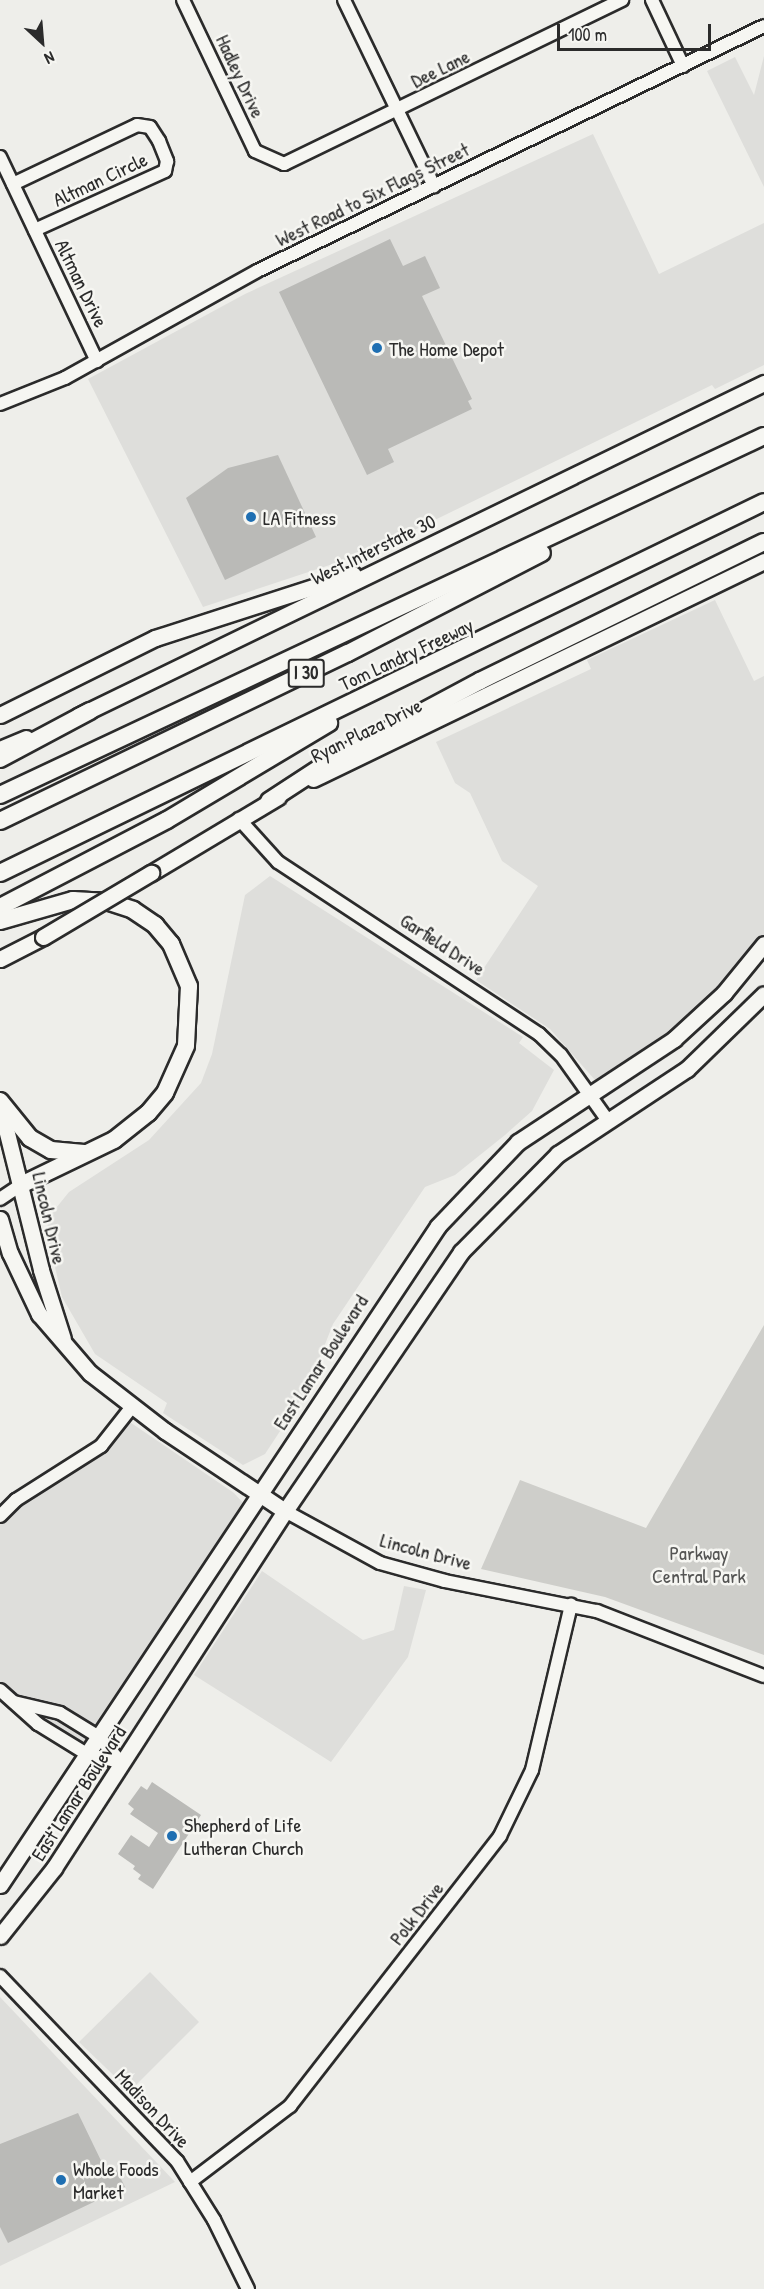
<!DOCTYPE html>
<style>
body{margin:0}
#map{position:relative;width:764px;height:2289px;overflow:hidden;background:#eeeeea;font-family:"Patrick Hand",sans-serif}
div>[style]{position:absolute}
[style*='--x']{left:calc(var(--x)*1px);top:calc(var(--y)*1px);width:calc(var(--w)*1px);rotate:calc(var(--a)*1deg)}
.built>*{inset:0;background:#dededb}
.green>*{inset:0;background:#cececa}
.building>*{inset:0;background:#babab7}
.roads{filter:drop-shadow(2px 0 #2b2b2b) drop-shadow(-2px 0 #2b2b2b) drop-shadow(0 2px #2b2b2b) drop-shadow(0 -2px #2b2b2b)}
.minor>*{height:12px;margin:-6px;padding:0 6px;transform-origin:6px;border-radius:6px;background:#f6f6f2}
.major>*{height:15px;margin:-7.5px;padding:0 7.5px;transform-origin:7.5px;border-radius:7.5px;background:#f6f6f2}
.highway>*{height:16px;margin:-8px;padding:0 8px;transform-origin:8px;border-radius:8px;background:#f6f6f2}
.bridges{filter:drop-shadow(2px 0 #2b2b2b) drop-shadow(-2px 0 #2b2b2b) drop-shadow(0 2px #2b2b2b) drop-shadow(0 -2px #2b2b2b)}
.major-bridge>*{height:15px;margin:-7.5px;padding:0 7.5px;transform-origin:7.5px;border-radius:7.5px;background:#f6f6f2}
.dots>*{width:16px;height:16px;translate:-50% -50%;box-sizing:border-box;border:3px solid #f6f6f2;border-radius:50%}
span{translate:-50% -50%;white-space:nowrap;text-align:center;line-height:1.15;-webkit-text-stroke:5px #f6f6f2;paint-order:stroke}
.shield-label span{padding:2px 4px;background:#f6f6f2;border:2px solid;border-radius:4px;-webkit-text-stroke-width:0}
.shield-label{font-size:18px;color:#2b2b2b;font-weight:700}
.street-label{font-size:20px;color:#2b2b2b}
.poi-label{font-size:20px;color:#2b2b2b}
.left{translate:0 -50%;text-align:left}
.park-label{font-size:20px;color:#545453}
.north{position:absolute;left:12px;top:12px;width:60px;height:60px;-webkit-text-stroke:4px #f6f6f2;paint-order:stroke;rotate:154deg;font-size:16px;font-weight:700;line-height:24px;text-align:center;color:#2b2b2b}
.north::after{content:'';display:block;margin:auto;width:21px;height:27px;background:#2b2b2b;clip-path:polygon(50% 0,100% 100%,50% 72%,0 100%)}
.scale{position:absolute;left:557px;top:24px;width:154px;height:27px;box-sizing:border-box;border:3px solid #2b2b2b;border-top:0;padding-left:8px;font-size:18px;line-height:21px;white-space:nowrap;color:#2b2b2b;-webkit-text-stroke:4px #f6f6f2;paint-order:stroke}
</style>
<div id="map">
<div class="built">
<div style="clip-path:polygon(764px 56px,764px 187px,707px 71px,735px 57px,754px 95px)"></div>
<div style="clip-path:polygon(593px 134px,659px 274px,764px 223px,764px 365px,715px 389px,712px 385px,369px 552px,203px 607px,88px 379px,245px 294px)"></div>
<div style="clip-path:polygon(715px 600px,754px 681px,764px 676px,764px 935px,740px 967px,682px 1024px,630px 1063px,595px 1080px,550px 1029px,476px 980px,538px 886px,502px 861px,470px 793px,455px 783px,436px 742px,591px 669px,587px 660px)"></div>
<div style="clip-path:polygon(270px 876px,523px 1037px,519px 1043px,554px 1070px,532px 1111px,505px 1135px,455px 1175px,425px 1187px,333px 1324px,307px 1390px,265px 1454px,243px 1465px,163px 1413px,167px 1403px,95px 1354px,62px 1297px,47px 1233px,48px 1218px,69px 1192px,149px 1140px,201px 1083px,212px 1054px,245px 895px)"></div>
<div style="clip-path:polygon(118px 1414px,234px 1493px,245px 1505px,79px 1755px,0 1693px,0 1504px,98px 1439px)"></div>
<div style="clip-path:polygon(262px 1571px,363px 1640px,394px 1630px,404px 1586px,426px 1590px,408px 1657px,331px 1762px,194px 1675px)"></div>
<div style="clip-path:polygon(150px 1972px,199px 2022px,130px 2091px,79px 2042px)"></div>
<div style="clip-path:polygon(0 1997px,175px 2182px,0 2266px)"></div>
</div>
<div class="green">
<div style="clip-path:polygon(764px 1325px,764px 1655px,605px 1597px,481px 1569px,520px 1480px,646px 1528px)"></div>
</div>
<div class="building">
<div style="clip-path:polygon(390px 239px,403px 266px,425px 256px,440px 288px,422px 296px,472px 399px,468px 401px,472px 409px,388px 449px,394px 462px,367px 475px,279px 292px)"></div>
<div style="clip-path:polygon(278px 455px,316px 537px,225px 580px,186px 498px,228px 468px)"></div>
<div style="clip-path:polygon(152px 1782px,201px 1815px,153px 1889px,138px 1879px,141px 1875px,133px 1869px,135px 1866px,118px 1854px,131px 1835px,149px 1847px,158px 1833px,130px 1814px,134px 1809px,128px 1804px,141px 1786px,147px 1790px)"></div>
<div style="clip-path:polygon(78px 2113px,107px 2173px,116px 2169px,125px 2187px,8px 2243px,0 2227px,0 2144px)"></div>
</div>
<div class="roads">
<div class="minor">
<div style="--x:183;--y:0;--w:167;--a:64.5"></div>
<div style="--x:255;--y:151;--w:32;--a:24"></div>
<div style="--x:284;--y:164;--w:376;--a:-25.9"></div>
<div style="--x:344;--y:0;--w:207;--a:64.2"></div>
<div style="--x:652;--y:0;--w:73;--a:64.8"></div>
<div style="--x:0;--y:157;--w:226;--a:64.6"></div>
<div style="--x:13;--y:184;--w:137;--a:-25.4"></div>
<div style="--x:137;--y:125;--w:13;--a:9"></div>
<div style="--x:150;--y:127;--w:17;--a:57"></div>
<div style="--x:159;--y:141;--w:22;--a:68"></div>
<div style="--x:167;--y:161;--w:10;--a:101"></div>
<div style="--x:165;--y:171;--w:143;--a:155.6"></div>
<div style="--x:0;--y:404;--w:70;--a:-21.8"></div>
<div style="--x:65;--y:378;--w:220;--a:-29.1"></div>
<div style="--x:257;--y:271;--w:563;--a:-25.79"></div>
<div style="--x:239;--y:819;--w:58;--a:47.8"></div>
<div style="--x:278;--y:862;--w:313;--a:33.4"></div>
<div style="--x:539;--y:1034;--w:30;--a:44"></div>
<div style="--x:561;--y:1055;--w:81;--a:54.5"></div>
<div style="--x:0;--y:1199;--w:25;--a:-34"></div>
<div style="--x:285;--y:1511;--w:108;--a:28.7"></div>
<div style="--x:380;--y:1563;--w:67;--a:15.5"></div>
<div style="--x:445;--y:1581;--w:155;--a:11.2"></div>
<div style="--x:597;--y:1611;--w:179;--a:21.3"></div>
<div style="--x:0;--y:1516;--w:23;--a:-45"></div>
<div style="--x:16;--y:1500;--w:101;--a:-32.4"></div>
<div style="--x:101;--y:1446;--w:48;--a:-51.7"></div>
<div style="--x:0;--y:1690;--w:51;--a:41.8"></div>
<div style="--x:38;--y:1724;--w:57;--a:31.5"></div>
<div style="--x:87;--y:1754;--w:36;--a:14"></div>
<div style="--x:14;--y:1702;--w:47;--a:13.4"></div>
<div style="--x:60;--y:1713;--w:46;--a:31.6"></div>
<div style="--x:99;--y:1737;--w:35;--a:49"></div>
<div style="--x:0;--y:1976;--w:256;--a:46.3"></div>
<div style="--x:177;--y:2161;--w:70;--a:57.9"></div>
<div style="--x:214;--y:2220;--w:77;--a:63.8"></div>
<div style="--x:190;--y:2182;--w:126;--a:-37.2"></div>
<div style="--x:290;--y:2106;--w:342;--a:-52.1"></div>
<div style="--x:500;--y:1836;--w:73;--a:-64.1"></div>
<div style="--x:532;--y:1770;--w:170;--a:-76.7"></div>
</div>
<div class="major">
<div style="--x:0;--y:715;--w:173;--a:-26.4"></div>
<div style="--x:155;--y:638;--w:208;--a:-17.9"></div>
<div style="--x:78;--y:716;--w:763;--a:-25.89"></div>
<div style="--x:0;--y:749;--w:28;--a:-23"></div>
<div style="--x:313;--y:779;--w:501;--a:-25.8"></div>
<div style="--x:151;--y:873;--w:148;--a:-30.9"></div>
<div style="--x:0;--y:959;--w:48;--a:-27.1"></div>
<div style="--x:0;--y:1105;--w:170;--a:76"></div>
<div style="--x:41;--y:1270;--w:72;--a:72.3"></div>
<div style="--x:0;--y:1219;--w:35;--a:74"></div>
<div style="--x:10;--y:1253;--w:68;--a:64.6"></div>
<div style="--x:39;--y:1314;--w:78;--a:49.2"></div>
<div style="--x:90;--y:1373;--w:95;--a:37.7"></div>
<div style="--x:165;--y:1431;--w:144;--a:33.7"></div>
<div style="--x:0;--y:1885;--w:791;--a:-56.39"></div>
<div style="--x:438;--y:1226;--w:116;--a:-46.4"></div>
<div style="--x:518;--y:1142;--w:187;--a:-33.4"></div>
<div style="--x:674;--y:1039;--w:68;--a:-42.6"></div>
<div style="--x:724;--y:993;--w:63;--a:-50.8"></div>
<div style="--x:0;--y:1936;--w:87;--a:-51.5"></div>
<div style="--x:54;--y:1868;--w:425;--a:-57.1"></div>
<div style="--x:285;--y:1511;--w:313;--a:-55.8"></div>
<div style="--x:461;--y:1252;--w:138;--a:-45.3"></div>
<div style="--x:558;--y:1154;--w:154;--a:-33.4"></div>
<div style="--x:687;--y:1069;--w:107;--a:-44.2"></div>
</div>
<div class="highway">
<div style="--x:0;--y:759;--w:102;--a:-28.1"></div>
<div style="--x:0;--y:795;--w:844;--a:-25.17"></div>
<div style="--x:269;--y:801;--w:75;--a:-33.1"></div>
<div style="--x:332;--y:760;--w:168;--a:-28.1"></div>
<div style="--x:480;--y:681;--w:316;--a:-26.1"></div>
<div style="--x:0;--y:821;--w:386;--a:-25.8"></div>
<div style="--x:348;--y:653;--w:218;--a:-27.3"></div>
<div style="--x:0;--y:873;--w:849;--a:-25.9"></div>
<div style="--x:0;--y:907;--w:188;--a:-27.5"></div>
<div style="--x:167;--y:820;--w:189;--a:-30.9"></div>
<div style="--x:0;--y:921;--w:76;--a:-16"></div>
<div style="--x:73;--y:900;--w:36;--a:3"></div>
<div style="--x:109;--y:902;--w:25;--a:18"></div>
<div style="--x:133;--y:910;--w:27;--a:34"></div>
<div style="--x:155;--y:925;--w:25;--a:50"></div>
<div style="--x:171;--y:944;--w:46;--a:66.8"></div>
<div style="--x:189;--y:986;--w:60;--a:92.9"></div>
<div style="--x:186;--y:1046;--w:51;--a:114.1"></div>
<div style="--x:165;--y:1093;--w:26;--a:130"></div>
<div style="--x:148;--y:1113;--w:43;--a:141.5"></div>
<div style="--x:114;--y:1140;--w:103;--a:154.2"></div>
<div style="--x:0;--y:1101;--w:48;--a:51"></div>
<div style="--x:30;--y:1138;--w:24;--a:30"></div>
<div style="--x:51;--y:1150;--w:33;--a:5"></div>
</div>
</div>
<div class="bridges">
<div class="major-bridge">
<div style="--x:43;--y:937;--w:126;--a:-30.7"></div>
</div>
</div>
<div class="dots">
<div style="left:377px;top:348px;background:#1f6fb2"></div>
<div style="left:251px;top:517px;background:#1f6fb2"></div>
<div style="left:172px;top:1836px;background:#1f6fb2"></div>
<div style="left:61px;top:2180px;background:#1f6fb2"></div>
</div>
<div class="shield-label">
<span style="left:306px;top:673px">I 30</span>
</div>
<div class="street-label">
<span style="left:440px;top:68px;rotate:-26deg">Dee Lane</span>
<span style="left:241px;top:76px;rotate:65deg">Hadley Drive</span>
<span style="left:100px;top:179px;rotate:-25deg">Altman Circle</span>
<span style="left:372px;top:194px;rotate:-26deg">West Road to Six Flags Street</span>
<span style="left:82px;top:283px;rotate:64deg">Altman Drive</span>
<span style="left:373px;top:549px;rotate:-26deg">West Interstate 30</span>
<span style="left:406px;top:654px;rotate:-25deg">Tom Landry Freeway</span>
<span style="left:366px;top:730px;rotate:-26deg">Ryan Plaza Drive</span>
<span style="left:443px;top:944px;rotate:33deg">Garfield Drive</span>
<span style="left:50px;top:1218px;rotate:77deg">Lincoln Drive</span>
<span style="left:320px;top:1362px;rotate:-57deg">East Lamar Boulevard</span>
<span style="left:426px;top:1551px;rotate:15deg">Lincoln Drive</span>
<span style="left:78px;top:1793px;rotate:-57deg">East Lamar Boulevard</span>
<span style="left:416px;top:1913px;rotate:-52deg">Polk Drive</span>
<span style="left:153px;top:2108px;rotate:47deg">Madison Drive</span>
</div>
<div class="poi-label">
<span class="left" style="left:389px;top:348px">The Home Depot</span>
<span class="left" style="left:263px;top:517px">LA Fitness</span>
<span class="left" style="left:184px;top:1836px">Shepherd of Life<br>Lutheran Church</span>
<span class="left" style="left:73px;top:2180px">Whole Foods<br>Market</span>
</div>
<div class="park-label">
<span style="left:699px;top:1564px">Parkway<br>Central Park</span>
</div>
<div class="north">N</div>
<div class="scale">100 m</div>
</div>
